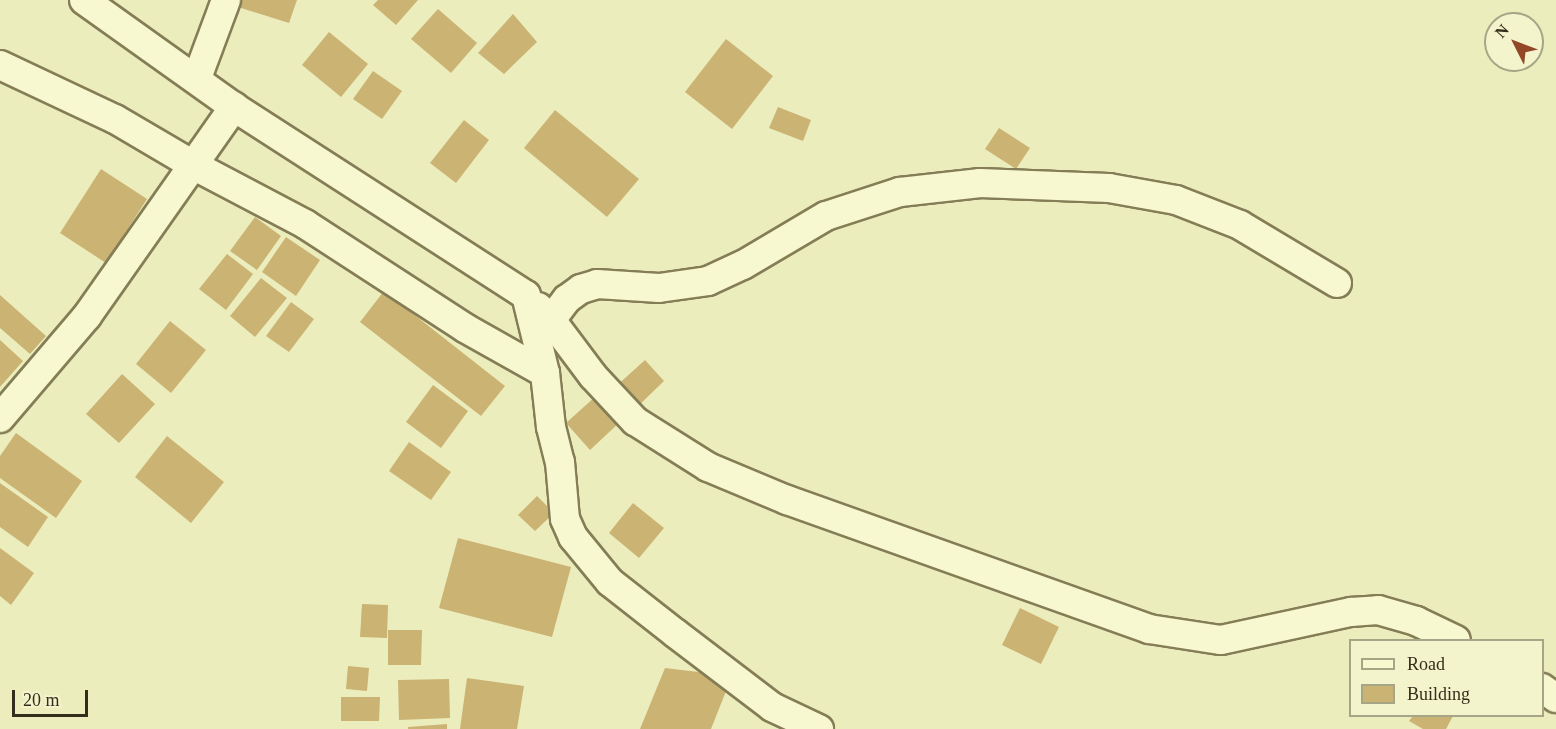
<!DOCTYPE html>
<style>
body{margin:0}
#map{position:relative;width:1556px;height:729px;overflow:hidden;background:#ecedbd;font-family:Georgia,serif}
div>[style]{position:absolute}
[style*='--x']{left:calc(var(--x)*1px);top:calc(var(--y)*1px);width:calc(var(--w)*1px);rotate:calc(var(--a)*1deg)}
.building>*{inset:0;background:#cbb373}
.roads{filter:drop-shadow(2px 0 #847d56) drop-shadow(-2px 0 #847d56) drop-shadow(0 2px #847d56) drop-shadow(0 -2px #847d56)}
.minor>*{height:28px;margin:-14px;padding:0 14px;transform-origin:14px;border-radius:14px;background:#f7f8cf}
span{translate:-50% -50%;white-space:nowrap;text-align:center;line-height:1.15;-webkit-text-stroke:5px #f3f4cc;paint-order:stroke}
.legend{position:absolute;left:1349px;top:639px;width:195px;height:78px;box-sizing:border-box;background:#f3f4cc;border:2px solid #a6a585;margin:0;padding:8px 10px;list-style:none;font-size:18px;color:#332e1b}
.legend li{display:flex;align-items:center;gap:12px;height:30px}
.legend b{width:30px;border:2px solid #a6a585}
.north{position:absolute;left:1484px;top:12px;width:60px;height:60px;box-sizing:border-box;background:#f3f4cc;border:2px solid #a6a585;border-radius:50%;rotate:312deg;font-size:16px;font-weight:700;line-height:24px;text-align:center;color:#332e1b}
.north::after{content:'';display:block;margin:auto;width:21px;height:27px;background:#924827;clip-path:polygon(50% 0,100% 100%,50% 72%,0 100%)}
.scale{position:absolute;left:12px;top:690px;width:76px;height:27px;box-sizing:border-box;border:3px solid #332e1b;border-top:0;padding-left:8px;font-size:18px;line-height:21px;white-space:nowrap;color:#332e1b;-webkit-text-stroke:4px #f3f4cc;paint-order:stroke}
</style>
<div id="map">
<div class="building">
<div style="clip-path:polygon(240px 0,297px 0,289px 23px,238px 7px)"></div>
<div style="clip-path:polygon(378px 0,418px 0,396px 25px,373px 5px)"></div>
<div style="clip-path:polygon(438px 9px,477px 43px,451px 73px,411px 39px)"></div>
<div style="clip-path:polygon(513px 14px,537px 42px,504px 74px,478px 53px)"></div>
<div style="clip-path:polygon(329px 32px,368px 64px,341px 97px,302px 65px)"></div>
<div style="clip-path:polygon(726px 39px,773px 76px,732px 129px,685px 92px)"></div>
<div style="clip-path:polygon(373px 71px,402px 91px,382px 119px,353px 99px)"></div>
<div style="clip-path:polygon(778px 107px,811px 120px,803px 141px,769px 128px)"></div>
<div style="clip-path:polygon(555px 110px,639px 179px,607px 217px,524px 148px)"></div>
<div style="clip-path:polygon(464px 120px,489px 140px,456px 183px,430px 163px)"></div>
<div style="clip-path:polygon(999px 128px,1030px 148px,1016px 169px,985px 149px)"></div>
<div style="clip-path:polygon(101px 169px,147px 199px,106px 263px,60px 233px)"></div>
<div style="clip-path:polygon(255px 217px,281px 236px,257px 270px,230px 251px)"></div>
<div style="clip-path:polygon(286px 237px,320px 260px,296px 296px,262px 272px)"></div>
<div style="clip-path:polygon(227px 254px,253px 274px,226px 310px,199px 289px)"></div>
<div style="clip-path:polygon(261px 278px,287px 298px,255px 337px,230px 316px)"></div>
<div style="clip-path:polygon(384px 291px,505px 386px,481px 416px,360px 322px)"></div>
<div style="clip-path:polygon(0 295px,46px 336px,30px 354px,0 328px)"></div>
<div style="clip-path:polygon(291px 302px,314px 319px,289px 352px,266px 336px)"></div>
<div style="clip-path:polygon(170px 321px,206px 350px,171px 393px,136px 364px)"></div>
<div style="clip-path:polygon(0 340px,23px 361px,0 387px)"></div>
<div style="clip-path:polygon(645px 360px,664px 381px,634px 410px,614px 388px)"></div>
<div style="clip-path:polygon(122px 374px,155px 404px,119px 443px,86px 414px)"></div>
<div style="clip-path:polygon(433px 385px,468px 411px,441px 448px,406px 422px)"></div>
<div style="clip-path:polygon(596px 396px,620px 422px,590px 450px,566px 423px)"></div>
<div style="clip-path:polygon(16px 433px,82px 481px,56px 518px,0 478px,0 456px)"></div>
<div style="clip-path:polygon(167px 436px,224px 482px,191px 523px,135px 477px)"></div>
<div style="clip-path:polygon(409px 442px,451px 472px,431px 500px,389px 471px)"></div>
<div style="clip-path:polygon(0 483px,48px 517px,28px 547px,0 527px)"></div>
<div style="clip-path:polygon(537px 496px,554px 513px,535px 531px,518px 515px)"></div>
<div style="clip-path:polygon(633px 503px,664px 528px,639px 558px,609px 533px)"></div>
<div style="clip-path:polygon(458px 538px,571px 567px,552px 637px,439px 608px)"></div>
<div style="clip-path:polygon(0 548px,34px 573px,11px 605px,0 596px)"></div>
<div style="clip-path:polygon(362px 604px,388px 605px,387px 638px,360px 637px)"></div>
<div style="clip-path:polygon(1020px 608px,1059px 627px,1041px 664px,1002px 645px)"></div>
<div style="clip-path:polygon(388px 630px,422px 630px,421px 665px,388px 665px)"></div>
<div style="clip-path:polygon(348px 666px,369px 668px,367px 691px,346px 689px)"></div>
<div style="clip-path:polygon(665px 668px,732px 676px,711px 729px,640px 729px)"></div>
<div style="clip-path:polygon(467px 678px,524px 686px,517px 729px,460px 729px)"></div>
<div style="clip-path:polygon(449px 679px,450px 718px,399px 720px,398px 680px)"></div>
<div style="clip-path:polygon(341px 697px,380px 697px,379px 721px,341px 721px)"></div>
<div style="clip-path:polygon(1413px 716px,1453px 716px,1446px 729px,1423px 729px,1409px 721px)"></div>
<div style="clip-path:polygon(447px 724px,447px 729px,408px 729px,408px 727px)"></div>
</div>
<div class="roads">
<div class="minor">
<div style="--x:84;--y:0;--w:184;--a:35.5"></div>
<div style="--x:234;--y:107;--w:347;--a:32.8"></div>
<div style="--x:526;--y:295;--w:80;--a:76.3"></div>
<div style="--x:545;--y:373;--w:54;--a:83.7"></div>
<div style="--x:551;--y:427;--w:36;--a:76"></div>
<div style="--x:560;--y:462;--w:57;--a:85"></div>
<div style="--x:565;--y:519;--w:20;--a:66"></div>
<div style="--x:573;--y:537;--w:58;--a:50.6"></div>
<div style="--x:610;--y:582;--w:83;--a:38.1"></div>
<div style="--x:675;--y:633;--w:122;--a:37.3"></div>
<div style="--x:772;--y:707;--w:52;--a:25.1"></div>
<div style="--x:0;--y:65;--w:127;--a:25.2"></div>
<div style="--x:115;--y:119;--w:91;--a:30.5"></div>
<div style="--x:193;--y:165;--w:127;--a:27.8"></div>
<div style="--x:305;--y:224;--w:191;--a:33"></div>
<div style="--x:465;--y:328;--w:92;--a:29.4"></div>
<div style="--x:197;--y:78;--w:83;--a:-69.6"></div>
<div style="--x:538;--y:307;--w:18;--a:45"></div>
<div style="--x:551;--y:320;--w:26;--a:-53"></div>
<div style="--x:567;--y:299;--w:17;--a:-36"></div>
<div style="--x:581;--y:289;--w:17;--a:-17"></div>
<div style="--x:597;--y:284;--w:62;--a:3.7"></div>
<div style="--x:659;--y:288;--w:49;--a:-8.1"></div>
<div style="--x:708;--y:281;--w:38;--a:-25"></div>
<div style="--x:743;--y:265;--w:96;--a:-30.6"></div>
<div style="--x:826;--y:216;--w:78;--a:-18"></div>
<div style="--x:900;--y:192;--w:81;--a:-6.4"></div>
<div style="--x:980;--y:183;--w:129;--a:2.2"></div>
<div style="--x:1109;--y:188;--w:68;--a:10.2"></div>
<div style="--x:1176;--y:200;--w:69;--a:21.3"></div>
<div style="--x:1240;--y:225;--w:113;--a:30.9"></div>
<div style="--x:551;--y:320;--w:70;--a:53.1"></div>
<div style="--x:593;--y:376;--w:62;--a:47"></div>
<div style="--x:635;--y:421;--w:86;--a:32.2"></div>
<div style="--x:708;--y:467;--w:86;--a:22.7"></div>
<div style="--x:787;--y:500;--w:384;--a:19.6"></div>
<div style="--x:1149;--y:629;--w:73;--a:8.7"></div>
<div style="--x:1221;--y:640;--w:133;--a:-12.2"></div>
<div style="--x:1351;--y:612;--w:27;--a:-4"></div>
<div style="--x:1378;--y:610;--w:40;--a:16"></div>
<div style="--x:1416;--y:621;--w:44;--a:25.4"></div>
<div style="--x:0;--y:418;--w:134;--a:-49.5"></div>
<div style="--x:87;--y:316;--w:256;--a:-54.9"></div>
<div style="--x:1542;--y:688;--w:17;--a:36"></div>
</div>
</div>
<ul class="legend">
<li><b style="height:8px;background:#f7f8cf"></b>Road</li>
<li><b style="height:16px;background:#cbb373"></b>Building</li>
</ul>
<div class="north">N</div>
<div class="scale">20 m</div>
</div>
